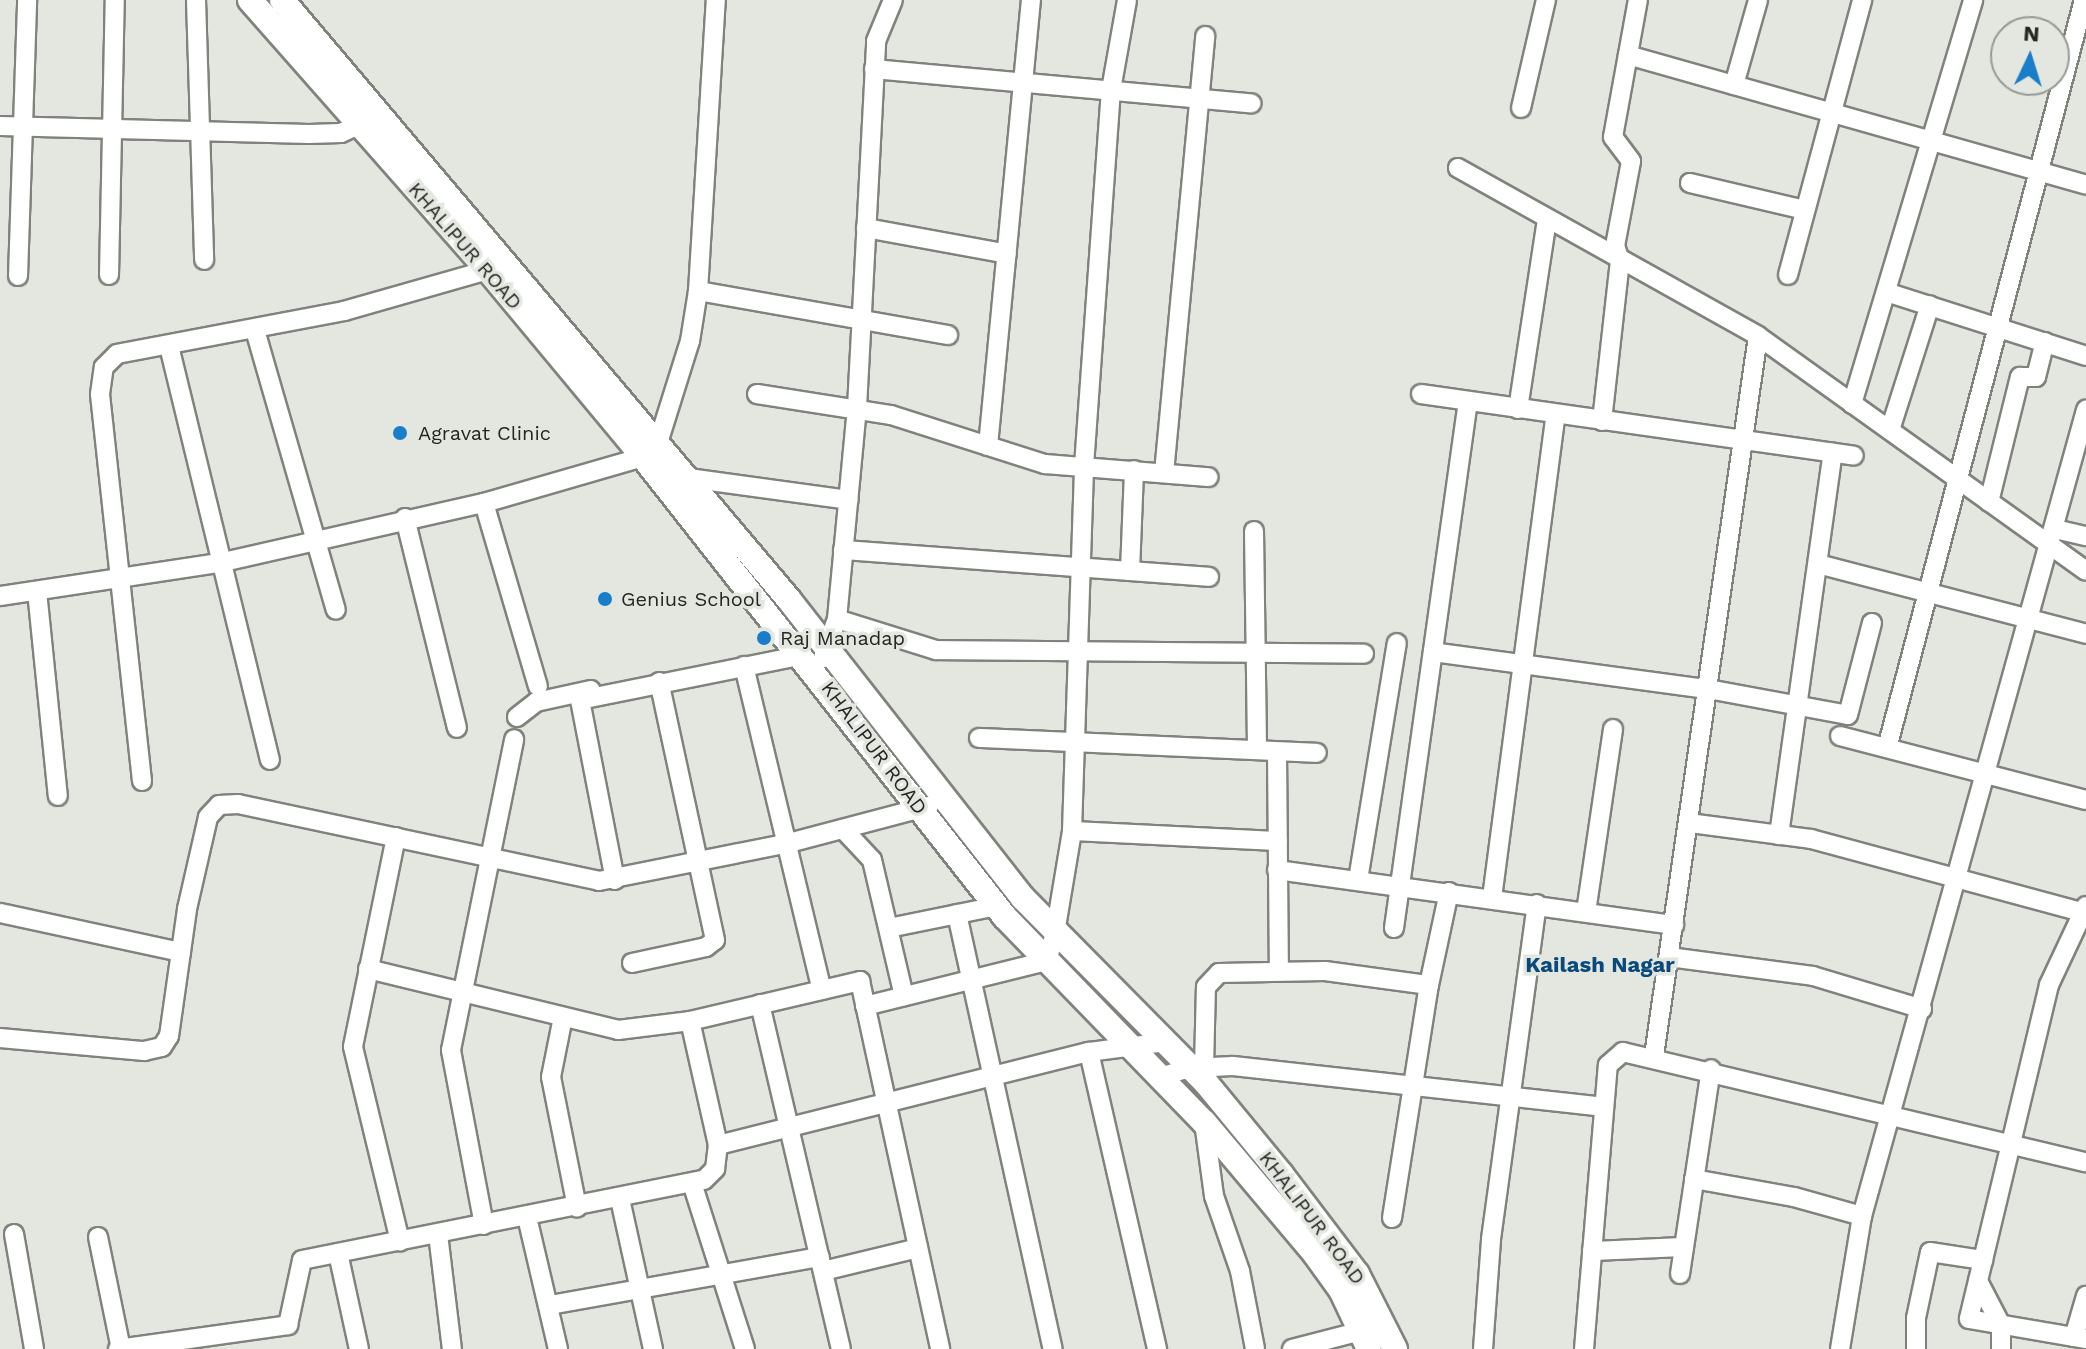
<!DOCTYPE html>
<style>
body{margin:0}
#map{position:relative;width:2086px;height:1349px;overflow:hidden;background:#e3e7e0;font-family:"Work Sans",sans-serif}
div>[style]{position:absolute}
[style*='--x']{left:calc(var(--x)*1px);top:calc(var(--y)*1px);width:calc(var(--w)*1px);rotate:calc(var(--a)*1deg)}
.roads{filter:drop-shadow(2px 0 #7f837c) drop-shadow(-2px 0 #7f837c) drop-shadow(0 2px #7f837c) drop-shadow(0 -2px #7f837c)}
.street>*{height:18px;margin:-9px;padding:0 9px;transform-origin:9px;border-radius:9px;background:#fff}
.secondary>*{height:24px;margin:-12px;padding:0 12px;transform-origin:12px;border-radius:12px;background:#fff}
.dots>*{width:22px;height:22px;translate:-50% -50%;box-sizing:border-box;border:4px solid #e3e7e0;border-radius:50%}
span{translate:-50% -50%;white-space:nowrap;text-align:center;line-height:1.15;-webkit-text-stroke:7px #e3e7e0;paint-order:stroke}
.street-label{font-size:20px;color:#242623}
.poi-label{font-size:20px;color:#242623}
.left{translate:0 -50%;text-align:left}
.neighbourhood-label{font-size:22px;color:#0a4a7a;font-weight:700}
.north{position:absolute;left:1990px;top:16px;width:80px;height:80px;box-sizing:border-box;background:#e3e7e0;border:2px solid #979a94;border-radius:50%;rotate:4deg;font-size:22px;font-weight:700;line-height:32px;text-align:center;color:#242623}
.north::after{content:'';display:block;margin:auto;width:28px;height:36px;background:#197dc9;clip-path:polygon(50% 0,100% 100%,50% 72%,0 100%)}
</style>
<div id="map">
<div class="roads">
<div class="street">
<div style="--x:196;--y:0;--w:260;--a:88.2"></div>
<div style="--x:1628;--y:55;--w:476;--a:15.8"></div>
<div style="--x:874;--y:69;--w:379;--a:5.2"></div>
<div style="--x:1734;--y:85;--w:88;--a:-74.2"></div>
<div style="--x:1521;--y:108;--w:111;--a:-77"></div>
<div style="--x:0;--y:126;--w:309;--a:1.5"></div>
<div style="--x:309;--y:134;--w:32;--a:-2"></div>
<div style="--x:341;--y:133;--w:31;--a:-25"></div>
<div style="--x:1458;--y:168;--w:344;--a:29.2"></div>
<div style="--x:1758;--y:336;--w:403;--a:35.6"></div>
<div style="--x:1690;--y:183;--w:118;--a:13.2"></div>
<div style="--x:866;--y:228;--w:143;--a:10.4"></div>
<div style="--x:109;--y:275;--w:275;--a:-88.8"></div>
<div style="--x:1788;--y:275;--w:285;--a:-74.9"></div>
<div style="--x:18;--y:276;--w:276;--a:-88.1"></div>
<div style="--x:698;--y:291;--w:254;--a:10"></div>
<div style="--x:1886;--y:292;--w:210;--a:17.7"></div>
<div style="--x:255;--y:330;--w:291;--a:73.9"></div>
<div style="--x:169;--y:346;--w:426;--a:76.3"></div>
<div style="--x:757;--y:394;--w:136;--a:8.9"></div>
<div style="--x:891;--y:415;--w:162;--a:17.7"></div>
<div style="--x:1045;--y:464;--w:164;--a:4.6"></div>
<div style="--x:1421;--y:394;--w:437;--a:8.1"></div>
<div style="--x:1852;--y:404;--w:422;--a:-73.3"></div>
<div style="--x:1518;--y:409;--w:192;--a:-81.3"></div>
<div style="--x:1602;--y:421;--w:161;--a:-83.6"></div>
<div style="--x:1620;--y:261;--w:16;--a:-108"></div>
<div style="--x:1615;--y:246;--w:86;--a:-79.3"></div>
<div style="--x:1631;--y:161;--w:30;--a:-127"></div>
<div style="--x:1613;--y:137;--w:139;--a:-79.7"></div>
<div style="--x:1890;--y:430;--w:131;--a:-72.3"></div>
<div style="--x:988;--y:446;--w:448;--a:-84.5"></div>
<div style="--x:1164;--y:473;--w:439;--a:-84.6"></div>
<div style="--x:688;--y:478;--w:162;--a:7.8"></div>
<div style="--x:1989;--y:502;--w:129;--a:-76.1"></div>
<div style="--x:2020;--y:377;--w:16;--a:0"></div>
<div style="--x:2036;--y:377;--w:36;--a:-76"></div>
<div style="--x:484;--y:503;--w:191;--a:73.6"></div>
<div style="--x:405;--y:518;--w:216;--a:76.1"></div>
<div style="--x:2055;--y:529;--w:32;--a:13"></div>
<div style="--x:1254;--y:531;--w:219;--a:89.2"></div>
<div style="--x:843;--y:550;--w:367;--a:4.2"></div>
<div style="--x:1818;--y:564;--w:277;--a:14.6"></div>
<div style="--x:1130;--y:571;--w:101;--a:-87.7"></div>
<div style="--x:37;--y:591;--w:206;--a:84.2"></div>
<div style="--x:0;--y:596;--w:221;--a:-8.6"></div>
<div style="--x:219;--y:563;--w:272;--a:-12.8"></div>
<div style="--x:484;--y:503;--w:166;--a:-16.1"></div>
<div style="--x:643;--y:457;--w:21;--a:-43"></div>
<div style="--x:658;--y:443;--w:107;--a:-72.6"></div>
<div style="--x:690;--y:341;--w:51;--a:-80.9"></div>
<div style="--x:698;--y:291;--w:292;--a:-86.5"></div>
<div style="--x:837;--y:619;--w:104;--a:17.4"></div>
<div style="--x:936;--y:650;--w:428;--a:0.5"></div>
<div style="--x:1433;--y:652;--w:277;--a:7.7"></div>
<div style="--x:1708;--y:689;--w:142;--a:10.5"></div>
<div style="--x:1848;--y:715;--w:95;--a:-75.4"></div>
<div style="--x:823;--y:658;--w:41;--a:-70.3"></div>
<div style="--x:837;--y:619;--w:212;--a:-84.6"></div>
<div style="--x:857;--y:408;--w:367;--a:-87"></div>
<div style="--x:876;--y:41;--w:44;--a:-67.5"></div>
<div style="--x:744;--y:666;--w:333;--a:76.5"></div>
<div style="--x:517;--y:717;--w:24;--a:-38"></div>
<div style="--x:536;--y:702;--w:56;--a:-12.3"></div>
<div style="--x:1840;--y:736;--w:254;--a:14.6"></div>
<div style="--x:979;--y:738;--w:338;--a:2.5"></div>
<div style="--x:1887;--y:748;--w:774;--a:-75.25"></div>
<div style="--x:1277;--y:752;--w:219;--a:89.5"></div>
<div style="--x:142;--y:781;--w:389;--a:-96.2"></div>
<div style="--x:100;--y:394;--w:27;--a:-82"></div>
<div style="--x:104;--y:367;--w:18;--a:-45"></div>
<div style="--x:117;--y:354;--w:231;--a:-10.7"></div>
<div style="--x:344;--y:311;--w:150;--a:-15.9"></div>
<div style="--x:1690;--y:823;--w:122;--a:7.5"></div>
<div style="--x:1811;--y:839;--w:285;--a:15.1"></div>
<div style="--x:843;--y:829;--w:42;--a:46.9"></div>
<div style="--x:872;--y:860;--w:140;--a:76.8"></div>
<div style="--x:1072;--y:831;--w:206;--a:2.8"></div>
<div style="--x:1779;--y:835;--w:386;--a:-82"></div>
<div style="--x:396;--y:837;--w:214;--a:101.6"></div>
<div style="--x:353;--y:1047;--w:200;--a:76.4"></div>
<div style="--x:1277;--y:870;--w:401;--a:7.9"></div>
<div style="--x:615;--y:880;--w:183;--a:-101"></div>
<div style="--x:580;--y:700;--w:227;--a:-11.4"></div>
<div style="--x:1358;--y:880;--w:240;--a:-80.7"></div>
<div style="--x:1492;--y:898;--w:487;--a:-82.5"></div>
<div style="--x:2086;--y:906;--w:87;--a:115.1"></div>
<div style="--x:2049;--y:985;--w:343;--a:103.5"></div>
<div style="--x:1969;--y:1319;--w:119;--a:9.7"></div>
<div style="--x:1586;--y:912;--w:185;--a:-81.6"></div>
<div style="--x:0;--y:913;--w:185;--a:12.2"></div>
<div style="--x:957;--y:914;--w:445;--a:77.6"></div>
<div style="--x:889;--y:928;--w:110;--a:-11.5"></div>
<div style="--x:1394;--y:928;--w:532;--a:-82.01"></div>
<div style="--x:1669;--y:957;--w:145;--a:7.5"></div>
<div style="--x:1813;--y:976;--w:114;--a:16.8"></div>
<div style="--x:632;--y:963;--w:76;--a:-12.2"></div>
<div style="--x:706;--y:947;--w:11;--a:-38"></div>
<div style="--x:715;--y:940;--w:264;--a:-102.2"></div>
<div style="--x:368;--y:969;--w:257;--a:13.7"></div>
<div style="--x:618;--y:1030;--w:73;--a:-7.1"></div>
<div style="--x:690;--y:1021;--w:175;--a:-13.2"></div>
<div style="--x:860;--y:981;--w:377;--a:77.7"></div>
<div style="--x:760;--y:1004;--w:354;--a:76.8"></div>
<div style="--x:865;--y:1006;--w:187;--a:-13.9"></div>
<div style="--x:1047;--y:961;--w:29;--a:-74"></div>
<div style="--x:1055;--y:933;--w:103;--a:-80.5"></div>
<div style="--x:1072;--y:831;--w:365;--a:-88.1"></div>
<div style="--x:1084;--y:466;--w:377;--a:-85.9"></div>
<div style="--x:1111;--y:90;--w:91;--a:-79.9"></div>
<div style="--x:563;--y:1017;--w:61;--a:101.3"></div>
<div style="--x:551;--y:1077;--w:133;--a:78.7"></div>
<div style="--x:0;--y:1038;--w:145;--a:5.2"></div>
<div style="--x:144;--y:1051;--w:18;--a:-13"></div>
<div style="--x:162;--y:1047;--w:13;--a:-58"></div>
<div style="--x:169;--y:1036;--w:128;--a:-81.9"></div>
<div style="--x:187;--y:909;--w:94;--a:-77.1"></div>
<div style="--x:208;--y:817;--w:16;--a:-47"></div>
<div style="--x:219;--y:805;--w:19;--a:-3"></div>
<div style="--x:238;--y:804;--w:369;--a:12"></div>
<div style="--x:599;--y:881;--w:190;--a:-11.3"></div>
<div style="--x:785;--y:844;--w:149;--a:-14.8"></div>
<div style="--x:1089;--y:1052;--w:305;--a:77.1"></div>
<div style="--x:1654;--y:1056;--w:727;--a:-81.78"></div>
<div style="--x:1204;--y:1067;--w:80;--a:-88.6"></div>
<div style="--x:1206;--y:987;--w:19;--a:-47"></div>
<div style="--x:1219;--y:973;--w:106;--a:-1.1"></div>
<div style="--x:1325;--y:971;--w:105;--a:7.7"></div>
<div style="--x:1160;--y:1077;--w:31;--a:-17"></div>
<div style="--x:1190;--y:1068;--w:43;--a:-2.7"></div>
<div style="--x:1233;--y:1066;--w:372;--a:6.3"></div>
<div style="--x:1204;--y:1122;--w:75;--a:82.3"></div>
<div style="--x:1214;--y:1196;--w:79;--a:70.9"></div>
<div style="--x:1240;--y:1271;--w:79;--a:79.1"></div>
<div style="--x:718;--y:1145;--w:382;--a:-14.1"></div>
<div style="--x:1089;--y:1052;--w:78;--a:-7.4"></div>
<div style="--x:1694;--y:1179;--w:102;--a:10.2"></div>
<div style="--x:1794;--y:1197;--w:71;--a:15.6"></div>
<div style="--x:693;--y:1186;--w:171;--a:72.3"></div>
<div style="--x:620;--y:1199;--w:154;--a:77.6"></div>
<div style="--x:527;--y:1217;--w:136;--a:76.8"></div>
<div style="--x:1392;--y:1218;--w:236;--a:-81"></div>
<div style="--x:1429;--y:985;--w:95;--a:-77.9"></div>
<div style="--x:484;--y:1225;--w:178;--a:-100.7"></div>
<div style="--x:451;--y:1050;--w:317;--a:-78.5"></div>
<div style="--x:14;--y:1234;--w:117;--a:80.1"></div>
<div style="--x:438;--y:1234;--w:116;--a:83.1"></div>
<div style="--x:98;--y:1237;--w:114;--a:78.4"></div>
<div style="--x:1592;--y:1251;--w:92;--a:-2.5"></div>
<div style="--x:338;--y:1253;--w:98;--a:77.7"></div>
<div style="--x:823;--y:1271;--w:98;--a:-13.6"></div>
<div style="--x:1680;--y:1274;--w:207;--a:-81.4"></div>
<div style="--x:1978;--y:1281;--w:50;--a:62.4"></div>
<div style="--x:2001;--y:1325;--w:24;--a:90"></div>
<div style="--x:550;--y:1305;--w:274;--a:-10.1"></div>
<div style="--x:2074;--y:1337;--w:43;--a:-73.7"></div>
<div style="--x:118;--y:1349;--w:172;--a:-8"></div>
<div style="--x:288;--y:1325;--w:66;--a:-77.8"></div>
<div style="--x:302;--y:1260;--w:410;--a:-11.3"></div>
<div style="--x:704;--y:1180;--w:16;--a:-45"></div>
<div style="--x:715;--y:1169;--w:24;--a:-83"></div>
<div style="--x:718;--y:1145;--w:127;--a:-102.7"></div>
<div style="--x:1292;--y:1349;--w:71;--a:-14.6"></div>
<div style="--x:1483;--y:1349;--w:110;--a:-85.8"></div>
<div style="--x:1491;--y:1239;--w:338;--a:-82.2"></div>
<div style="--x:1584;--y:1349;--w:285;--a:-85.2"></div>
<div style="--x:1608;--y:1065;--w:20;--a:-41"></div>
<div style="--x:1623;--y:1052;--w:476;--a:13.4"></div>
<div style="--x:1840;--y:1349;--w:135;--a:-80.6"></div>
<div style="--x:1862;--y:1216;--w:837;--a:-74.47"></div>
<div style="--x:1916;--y:1349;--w:31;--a:-90"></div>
<div style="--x:1916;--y:1318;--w:67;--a:-78"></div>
<div style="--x:1930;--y:1252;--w:54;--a:8.6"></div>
</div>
<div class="secondary">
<div style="--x:250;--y:0;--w:360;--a:48.6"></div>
<div style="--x:488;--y:270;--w:243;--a:50.3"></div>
<div style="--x:643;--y:457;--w:585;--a:51.8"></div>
<div style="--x:1005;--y:917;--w:286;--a:45.9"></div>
<div style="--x:1204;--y:1122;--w:172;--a:49.9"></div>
<div style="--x:1315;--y:1254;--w:44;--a:54.2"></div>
<div style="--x:1341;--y:1290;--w:65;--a:64.6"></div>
<div style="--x:282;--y:0;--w:787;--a:49.79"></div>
<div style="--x:790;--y:601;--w:377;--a:51.9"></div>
<div style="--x:1023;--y:898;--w:260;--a:45.3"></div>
<div style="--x:1206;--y:1083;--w:118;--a:50.5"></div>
<div style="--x:1281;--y:1174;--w:126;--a:52.8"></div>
<div style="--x:1357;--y:1274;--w:84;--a:63.1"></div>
</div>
</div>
<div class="dots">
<div style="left:400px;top:433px;background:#197dc9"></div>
<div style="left:605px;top:599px;background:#197dc9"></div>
<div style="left:764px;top:638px;background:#197dc9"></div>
</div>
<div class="street-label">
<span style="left:465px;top:246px;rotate:49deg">KHALIPUR ROAD</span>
<span style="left:874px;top:748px;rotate:53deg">KHALIPUR ROAD</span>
<span style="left:1312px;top:1218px;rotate:53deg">KHALIPUR ROAD</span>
</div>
<div class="poi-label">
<span class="left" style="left:418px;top:433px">Agravat Clinic</span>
<span class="left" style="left:621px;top:599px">Genius School</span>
<span class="left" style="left:780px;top:638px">Raj Manadap</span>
</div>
<div class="neighbourhood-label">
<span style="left:1600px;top:965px">Kailash Nagar</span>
</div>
<div class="north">N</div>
</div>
